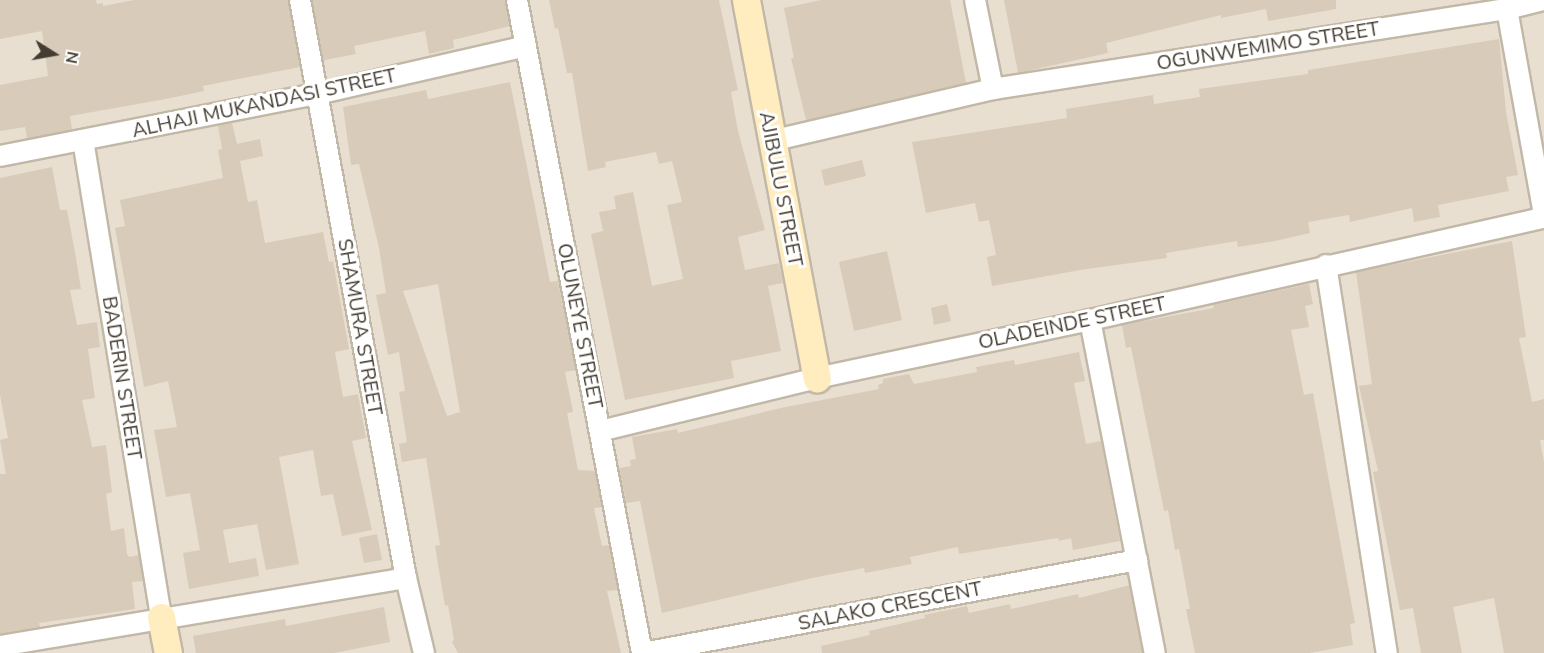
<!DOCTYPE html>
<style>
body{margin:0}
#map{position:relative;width:1544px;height:653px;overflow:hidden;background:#f3ede2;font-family:"Nunito Sans",sans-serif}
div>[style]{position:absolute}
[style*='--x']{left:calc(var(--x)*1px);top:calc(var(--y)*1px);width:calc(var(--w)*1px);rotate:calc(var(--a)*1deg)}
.residential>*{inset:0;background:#e8dfd0}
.building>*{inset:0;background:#d9cbb9}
.roads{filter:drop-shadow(2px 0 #c2b8a7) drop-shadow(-2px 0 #c2b8a7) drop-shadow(0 2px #c2b8a7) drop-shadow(0 -2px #c2b8a7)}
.street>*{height:20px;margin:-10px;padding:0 10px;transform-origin:10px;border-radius:10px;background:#fff}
.secondary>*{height:27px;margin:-13.5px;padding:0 13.5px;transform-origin:13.5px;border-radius:13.5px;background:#ffedc0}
span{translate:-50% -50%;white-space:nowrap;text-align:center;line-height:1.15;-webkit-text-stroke:6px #fff;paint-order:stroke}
.street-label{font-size:20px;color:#453d32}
.north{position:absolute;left:24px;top:24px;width:60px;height:60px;-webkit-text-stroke:4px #fff;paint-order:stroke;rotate:101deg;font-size:16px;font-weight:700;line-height:24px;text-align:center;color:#453d32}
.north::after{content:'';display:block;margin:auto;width:21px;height:27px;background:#453d32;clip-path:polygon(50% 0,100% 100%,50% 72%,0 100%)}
</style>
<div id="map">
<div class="residential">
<div style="clip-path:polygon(0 0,1544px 0,1544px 653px,0 653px)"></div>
</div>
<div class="building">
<div style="clip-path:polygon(0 0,96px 0,97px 4px,103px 3px,103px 6px,134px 0,288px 0,300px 67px,203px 86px,204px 91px,166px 99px,70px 116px,72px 130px,27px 139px,25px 127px,0 131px,0 85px,48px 76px,42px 31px,0 39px)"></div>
<div style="clip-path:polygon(312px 0,505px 0,510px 26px,453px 40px,454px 48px,429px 54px,425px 31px,354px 46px,356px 54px,325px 60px,324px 63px)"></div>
<div style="clip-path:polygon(549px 0,719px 0,738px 90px,731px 92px,738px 131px,765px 230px,738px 237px,745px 270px,779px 263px,783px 283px,768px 286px,781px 351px,731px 361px,734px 378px,625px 400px,591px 234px,603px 231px,599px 212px,616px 209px,614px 196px,633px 192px,652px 286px,683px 279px,667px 205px,682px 202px,672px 161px,659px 164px,656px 152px,605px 162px,606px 167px,588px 171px,572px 73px,567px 73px,558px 28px,555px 29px)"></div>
<div style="clip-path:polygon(821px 0,950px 0,966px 83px,806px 120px,791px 58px,794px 58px,784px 8px)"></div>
<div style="clip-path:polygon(1004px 0,1336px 0,1336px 9px,1268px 21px,1266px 9px,1221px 18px,1221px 15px,1106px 43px,1108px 53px,1018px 73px)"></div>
<div style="clip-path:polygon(1499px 39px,1506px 112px,1518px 175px,1506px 177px,1509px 191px,1438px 205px,1440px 217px,1414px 222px,1412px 208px,1350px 222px,1349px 215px,1308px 222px,1310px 233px,1275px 241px,1238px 247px,1237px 241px,1166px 253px,1167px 258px,1080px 270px,992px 286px,987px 257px,996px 255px,989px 220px,979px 222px,975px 203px,926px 213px,912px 142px,1067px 118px,1066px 109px,1153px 95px,1154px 104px,1200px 97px,1199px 89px,1308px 74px,1308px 70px)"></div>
<div style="clip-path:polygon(evenodd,510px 82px,550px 282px,558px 281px,576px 370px,565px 372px,573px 412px,567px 413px,578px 470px,595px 471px,602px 507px,594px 508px,602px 546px,609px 545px,618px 590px,607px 591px,621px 653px,458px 653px,452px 642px,454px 640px,448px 605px,445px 606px,435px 546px,440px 545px,426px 458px,402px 462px,399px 444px,407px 442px,399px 392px,405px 391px,399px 352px,388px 355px,376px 295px,386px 293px,379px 248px,359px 164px,351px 165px,343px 107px,426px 90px,428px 99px,510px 82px,438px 284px,460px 412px,447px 416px,403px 291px,438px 284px)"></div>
<div style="clip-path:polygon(232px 123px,237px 144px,260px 139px,263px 156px,240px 161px,248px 202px,257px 200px,265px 243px,323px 232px,329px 262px,333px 261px,349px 349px,335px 352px,343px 397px,358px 394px,366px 438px,352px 441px,372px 530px,342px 536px,333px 494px,321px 496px,313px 450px,279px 457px,299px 564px,266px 570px,257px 524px,223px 530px,229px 563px,256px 558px,259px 576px,189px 589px,183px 553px,200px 550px,190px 493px,166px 497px,154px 430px,177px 427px,168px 381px,144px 387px,115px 228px,125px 226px,120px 200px,223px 178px,218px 150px,222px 149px,218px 126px)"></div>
<div style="clip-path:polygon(862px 160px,866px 176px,825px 186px,821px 170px)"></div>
<div style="clip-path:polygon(52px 167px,60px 210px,67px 210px,76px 258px,81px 289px,70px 290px,77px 325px,97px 322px,100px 347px,88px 349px,95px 398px,82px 400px,92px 447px,106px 445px,112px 492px,106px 494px,111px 531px,124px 528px,127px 554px,129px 557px,139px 555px,143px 581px,132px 582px,135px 609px,39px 623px,40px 627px,0 634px,0 474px,6px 474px,0 440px,8px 438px,0 395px,0 178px)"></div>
<div style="clip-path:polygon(1512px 241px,1526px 337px,1519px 338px,1532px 402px,1544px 399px,1544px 440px,1540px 440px,1544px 462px,1544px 653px,1504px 653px,1494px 598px,1453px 607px,1462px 653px,1421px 653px,1413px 608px,1400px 610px,1373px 472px,1378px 471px,1359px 386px,1372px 384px,1356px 272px)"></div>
<div style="clip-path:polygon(887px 251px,902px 320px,854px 331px,839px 262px)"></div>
<div style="clip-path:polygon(1309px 284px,1313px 304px,1305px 306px,1309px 327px,1291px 330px,1304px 395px,1313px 393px,1355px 623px,1350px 624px,1353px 645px,1309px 653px,1195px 653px,1186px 609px,1190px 609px,1179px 549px,1175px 550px,1168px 510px,1164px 511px,1131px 347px,1126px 348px,1122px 325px,1214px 308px,1213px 305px)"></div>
<div style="clip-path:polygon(947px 304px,951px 321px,934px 325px,931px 308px)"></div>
<div style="clip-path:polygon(1079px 352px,1085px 381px,1074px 383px,1086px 444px,1101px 441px,1120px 541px,1073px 550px,1071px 538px,1059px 541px,1058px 538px,959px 554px,958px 547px,910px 557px,912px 564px,865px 573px,864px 568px,817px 577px,662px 613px,640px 501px,626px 503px,619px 468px,631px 466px,630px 460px,636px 459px,632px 437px,677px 429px,678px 433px,781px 408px,879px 389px,878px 385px,883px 383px,883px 379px,909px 374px,914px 384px,977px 372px,976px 367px,1014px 360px,1015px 365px)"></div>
<div style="clip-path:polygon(377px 534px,382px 560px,364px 563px,359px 538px)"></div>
<div style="clip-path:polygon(1130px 585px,1143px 653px,822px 653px,821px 646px,870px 635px,869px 631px,925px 618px,924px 615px,967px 606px,969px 613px,1010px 604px,1011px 609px,1078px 594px,1079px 598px)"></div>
<div style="clip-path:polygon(384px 607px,390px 642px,334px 653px,196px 653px,193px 636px,285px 619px,286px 626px)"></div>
</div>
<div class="roads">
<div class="street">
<div style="--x:300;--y:0;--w:588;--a:79.61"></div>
<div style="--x:406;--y:578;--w:77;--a:76.5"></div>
<div style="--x:517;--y:0;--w:665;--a:79.16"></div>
<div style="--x:975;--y:0;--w:91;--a:78.6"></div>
<div style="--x:1507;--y:9;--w:209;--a:79.8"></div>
<div style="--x:83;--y:140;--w:483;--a:80.7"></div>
<div style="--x:771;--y:141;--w:228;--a:-13.2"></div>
<div style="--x:993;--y:89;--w:520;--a:-8.85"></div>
<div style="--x:1507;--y:9;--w:36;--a:-14"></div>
<div style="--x:0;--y:156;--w:323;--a:-11.1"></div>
<div style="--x:317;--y:94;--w:214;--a:-12.9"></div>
<div style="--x:1326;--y:265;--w:393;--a:81.1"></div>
<div style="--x:1090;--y:320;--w:339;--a:79"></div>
<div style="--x:600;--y:431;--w:223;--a:-13.7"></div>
<div style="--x:817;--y:378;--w:279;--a:-12"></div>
<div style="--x:1090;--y:320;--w:465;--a:-12.7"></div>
<div style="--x:0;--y:646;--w:412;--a:-9.5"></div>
<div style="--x:643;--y:653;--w:503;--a:-10.66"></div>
</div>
<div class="secondary">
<div style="--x:746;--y:0;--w:385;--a:79.4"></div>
<div style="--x:161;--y:617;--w:37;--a:79"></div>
</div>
</div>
<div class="street-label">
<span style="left:1268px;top:46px;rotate:-9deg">OGUNWEMIMO STREET</span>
<span style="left:264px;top:103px;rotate:-12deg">ALHAJI MUKANDASI STREET</span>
<span style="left:781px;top:189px;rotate:79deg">AJIBULU STREET</span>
<span style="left:1072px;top:323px;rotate:-12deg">OLADEINDE STREET</span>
<span style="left:580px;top:326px;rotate:79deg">OLUNEYE STREET</span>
<span style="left:360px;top:327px;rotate:80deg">SHAMURA STREET</span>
<span style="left:122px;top:378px;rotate:81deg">BADERIN STREET</span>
<span style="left:890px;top:606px;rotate:-11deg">SALAKO CRESCENT</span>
</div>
<div class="north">N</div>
</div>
